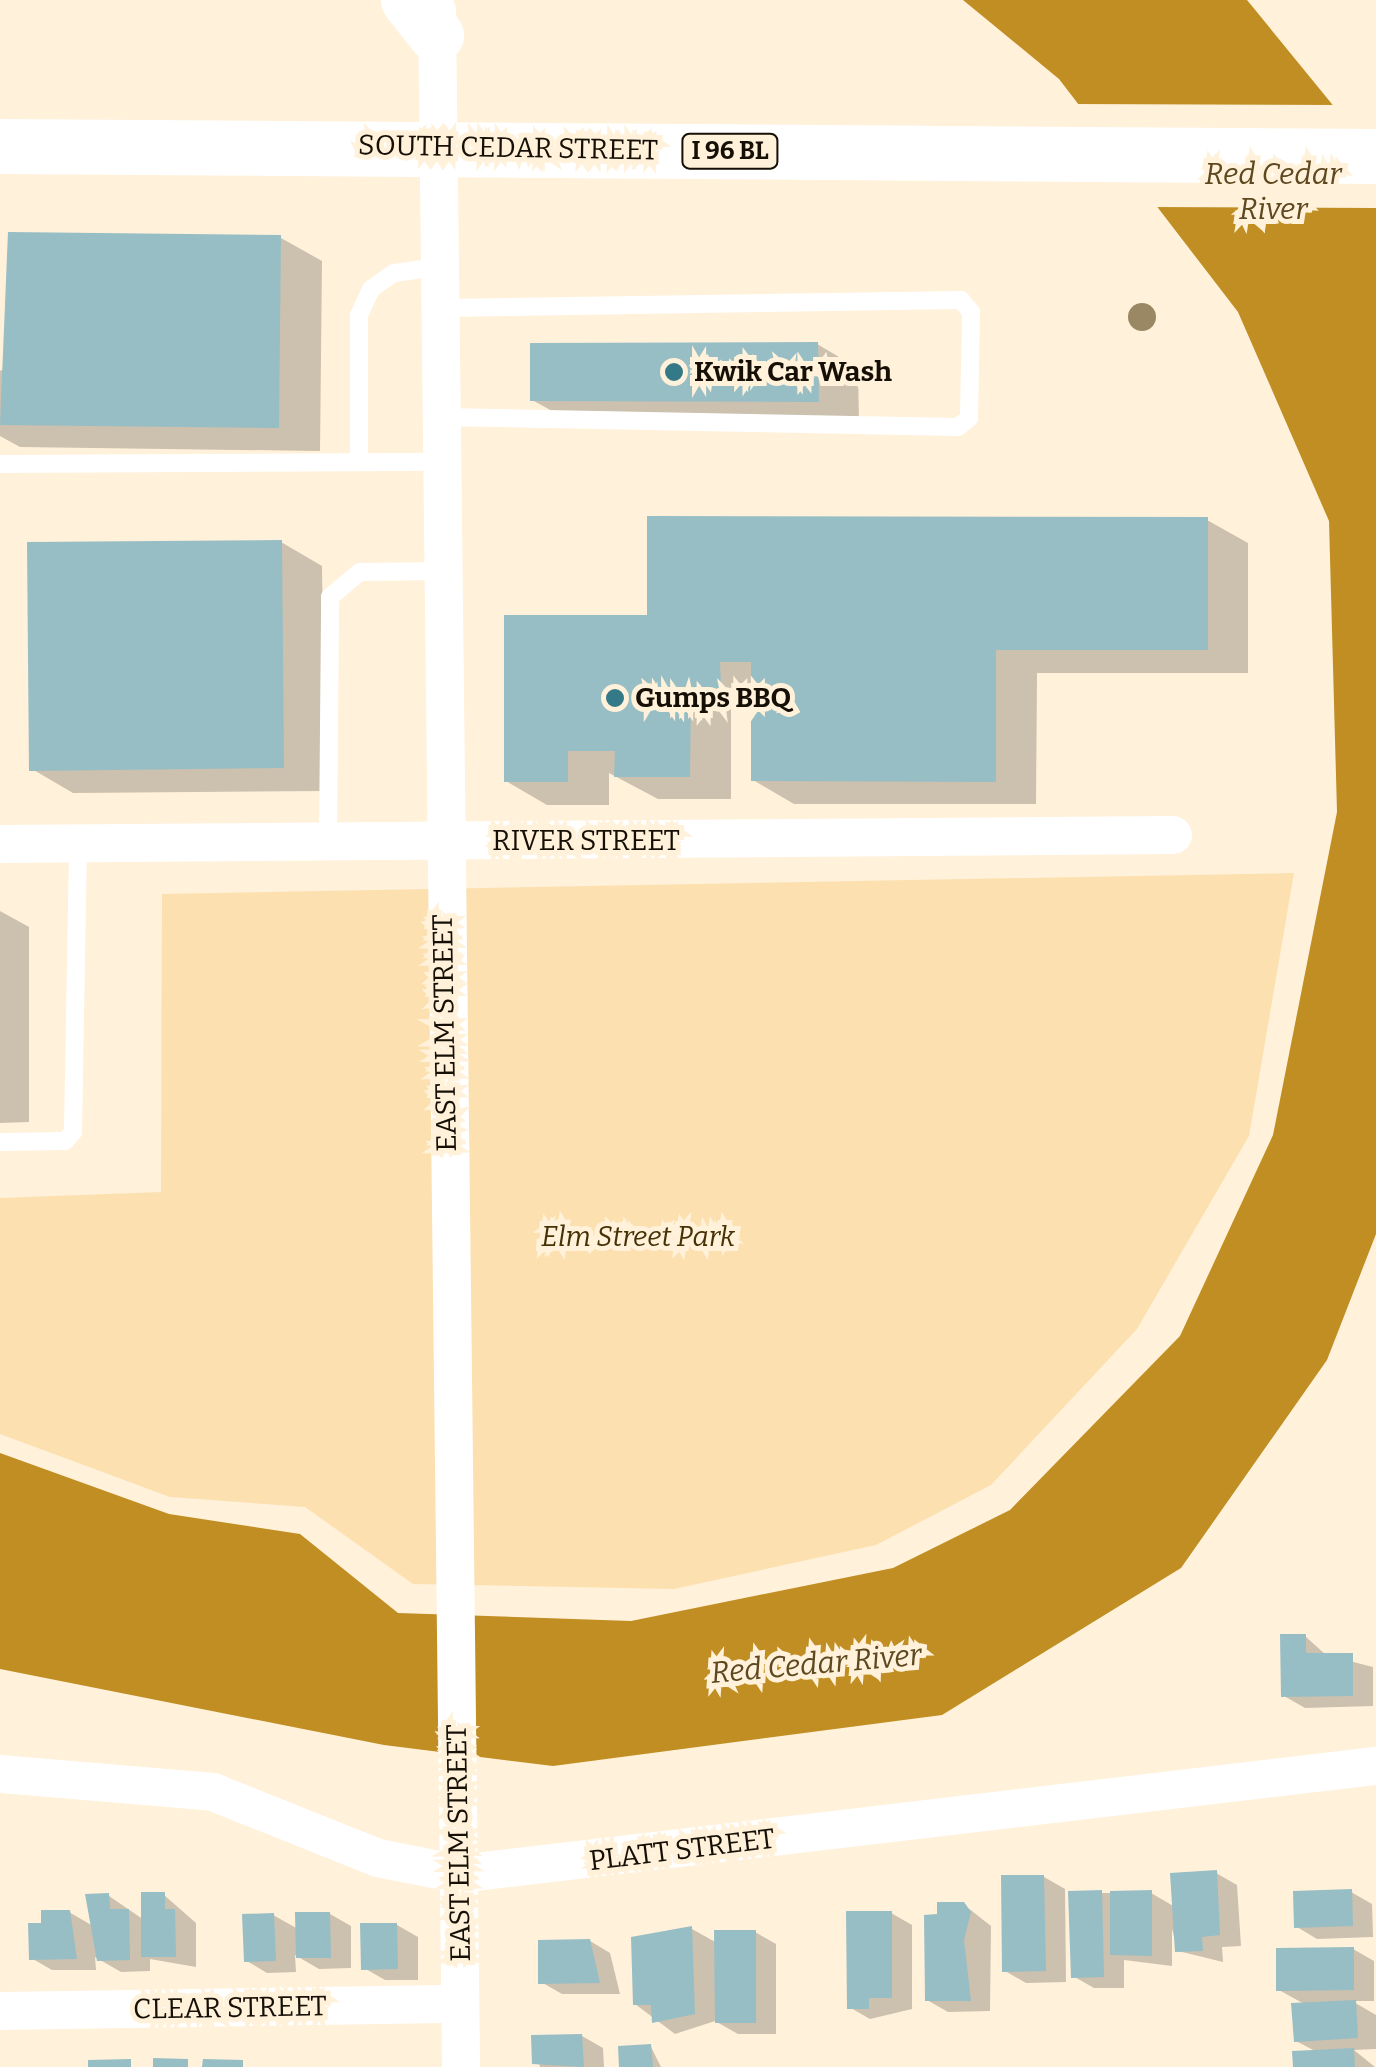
<!DOCTYPE html>
<style>
body{margin:0}
#map{position:relative;width:1376px;height:2067px;overflow:hidden;background:#fff1da;font-family:Bitter,serif}
div>[style]{position:absolute}
[style*='--x']{left:calc(var(--x)*1px);top:calc(var(--y)*1px);width:calc(var(--w)*1px);rotate:calc(var(--a)*1deg)}
.green>*{inset:0;background:#fde0b0}
.water>*{inset:0;background:#c18e23}
.pier>*{inset:0;background:#fff1da}
.shadow>*{inset:0;background:#0003}
.building>*{inset:0;background:#97bdc5}
.service>*{height:18px;margin:-9px;padding:0 9px;transform-origin:9px;border-radius:9px;background:#fff}
.minor>*{height:38px;margin:-19px;padding:0 19px;transform-origin:19px;border-radius:19px;background:#fff}
.primary>*{height:55px;margin:-27.5px;padding:0 27.5px;transform-origin:27.5px;border-radius:27.5px;background:#fff}
.trees>*{width:28px;height:28px;margin:-14px;border-radius:50%;background:#9a8865}
.dots>*{width:28px;height:28px;translate:-50% -50%;box-sizing:border-box;border:5px solid #fff1da;border-radius:50%}
span{translate:-50% -50%;white-space:nowrap;text-align:center;line-height:1.15;-webkit-text-stroke:10px #fff1da;paint-order:stroke}
.shield-label span{padding:2px 8px;background:#fff1da;border:2px solid;border-radius:8px;-webkit-text-stroke-width:0}
.shield-label{font-size:25px;color:#150f06;font-weight:700}
.street-label{font-size:28px;color:#150f06}
.poi-label{font-size:28px;color:#150f06;font-weight:700}
.left{translate:0 -50%;text-align:left}
.park-label{font-size:28px;color:#473206;font-style:italic}
.water-label{font-size:30px;color:#5e481f;font-style:italic}
</style>
<div id="map">
<div class="green">
<div style="clip-path:polygon(1294px 873px,1249px 1136px,1137px 1329px,991px 1485px,876px 1545px,674px 1589px,413px 1584px,305px 1507px,170px 1497px,0 1434px,0 1198px,161px 1192px,162px 894px)"></div>
</div>
<div class="water">
<div style="clip-path:polygon(963px 0,1247px 0,1376px 158px,1376px 1234px,1327px 1360px,1181px 1568px,942px 1715px,553px 1766px,384px 1745px,0 1669px,0 1453px,169px 1514px,300px 1534px,398px 1613px,631px 1621px,893px 1568px,1010px 1510px,1180px 1336px,1273px 1135px,1337px 812px,1329px 521px,1238px 312px,1059px 79px)"></div>
</div>
<div class="pier">
<div style="clip-path:polygon(1072px 104px,1339px 105px,1376px 150px,1376px 208px,1151px 207px)"></div>
</div>
<div class="shadow">
<div style="clip-path:polygon(281px 238px,322px 261px,320px 451px,20px 447px,0 436px,0 371px)"></div>
<div style="clip-path:polygon(817px 344px,858px 368px,859px 424px,574px 423px,532px 400px)"></div>
<div style="clip-path:polygon(1207px 520px,1248px 543px,1248px 673px,1037px 673px,1036px 804px,794px 804px,753px 780px,753px 710px,731px 710px,731px 799px,658px 799px,609px 773px,609px 805px,547px 805px,506px 781px,649px 617px)"></div>
<div style="clip-path:polygon(281px 542px,322px 566px,325px 791px,73px 793px,32px 769px)"></div>
<div style="clip-path:polygon(0 911px,29px 927px,29px 1122px,0 1123px)"></div>
<div style="clip-path:polygon(1305px 1636px,1326px 1655px,1373px 1667px,1373px 1706px,1305px 1708px,1284px 1696px)"></div>
<div style="clip-path:polygon(1216px 1873px,1237px 1885px,1241px 1946px,1222px 1947px,1223px 1962px,1178px 1951px,1172px 1929px,1172px 1966px,1124px 1960px,1124px 1988px,1094px 1988px,1073px 1976px,1101px 1893px,1151px 1893px,1175px 1907px)"></div>
<div style="clip-path:polygon(1044px 1877px,1065px 1889px,1066px 1982px,1026px 1983px,1005px 1971px)"></div>
<div style="clip-path:polygon(1351px 1892px,1372px 1904px,1373px 1937px,1317px 1939px,1297px 1927px)"></div>
<div style="clip-path:polygon(164px 1895px,196px 1923px,196px 1967px,150px 1959px,150px 1971px,121px 1972px,95px 1957px,96px 1970px,52px 1970px,31px 1958px,44px 1926px,69px 1912px,93px 1926px,109px 1896px,144px 1920px)"></div>
<div style="clip-path:polygon(963px 1904px,991px 1926px,990px 2011px,948px 2012px,927px 2000px,939px 1917px)"></div>
<div style="clip-path:polygon(891px 1913px,912px 1925px,912px 2009px,870px 2019px,849px 2007px)"></div>
<div style="clip-path:polygon(330px 1914px,351px 1926px,351px 1968px,319px 1969px,295px 1955px,296px 1972px,267px 1973px,247px 1961px,273px 1915px,298px 1929px)"></div>
<div style="clip-path:polygon(397px 1925px,418px 1937px,418px 1980px,385px 1980px,364px 1968px)"></div>
<div style="clip-path:polygon(692px 1929px,717px 1943px,755px 1932px,776px 1944px,776px 2034px,738px 2034px,715px 2021px,675px 2034px,635px 2004px)"></div>
<div style="clip-path:polygon(590px 1941px,610px 1953px,620px 1994px,562px 1994px,541px 1982px)"></div>
<div style="clip-path:polygon(1353px 1949px,1374px 1961px,1374px 2001px,1352px 2001px,1376px 2015px,1376px 2049px,1354px 2050px,1375px 2067px,1295px 2067px,1317px 2052px,1296px 2041px,1306px 2005px,1279px 1990px)"></div>
<div style="clip-path:polygon(582px 2036px,603px 2048px,604px 2067px,540px 2067px,534px 2038px)"></div>
<div style="clip-path:polygon(651px 2047px,661px 2067px,622px 2067px)"></div>
</div>
<div class="building">
<div style="clip-path:polygon(8px 232px,281px 235px,279px 428px,0 425px)"></div>
<div style="clip-path:polygon(818px 342px,819px 402px,530px 401px,530px 343px)"></div>
<div style="clip-path:polygon(647px 516px,1208px 517px,1208px 650px,996px 650px,996px 782px,751px 781px,751px 662px,720px 662px,721px 688px,691px 688px,690px 777px,614px 777px,615px 751px,568px 751px,568px 782px,504px 782px,504px 615px,647px 615px)"></div>
<div style="clip-path:polygon(282px 540px,284px 768px,29px 771px,27px 542px)"></div>
<div style="clip-path:polygon(1280px 1634px,1306px 1634px,1306px 1653px,1353px 1653px,1353px 1696px,1281px 1697px)"></div>
<div style="clip-path:polygon(1217px 1870px,1220px 1935px,1202px 1937px,1203px 1951px,1175px 1952px,1170px 1873px)"></div>
<div style="clip-path:polygon(1001px 1875px,1044px 1875px,1046px 1971px,1002px 1972px)"></div>
<div style="clip-path:polygon(1352px 1889px,1353px 1926px,1294px 1928px,1293px 1891px)"></div>
<div style="clip-path:polygon(1102px 1890px,1104px 1977px,1071px 1978px,1068px 1891px)"></div>
<div style="clip-path:polygon(1152px 1890px,1152px 1956px,1110px 1955px,1110px 1891px)"></div>
<div style="clip-path:polygon(141px 1892px,165px 1892px,165px 1909px,175px 1909px,176px 1957px,141px 1957px)"></div>
<div style="clip-path:polygon(109px 1893px,110px 1909px,129px 1909px,130px 1960px,97px 1961px,85px 1894px)"></div>
<div style="clip-path:polygon(937px 1902px,964px 1902px,971px 1912px,964px 1940px,971px 2001px,925px 2001px,924px 1915px,937px 1914px)"></div>
<div style="clip-path:polygon(41px 1910px,70px 1910px,77px 1959px,29px 1960px,28px 1923px,41px 1923px)"></div>
<div style="clip-path:polygon(846px 1911px,892px 1911px,892px 1998px,869px 1998px,869px 2009px,847px 2009px)"></div>
<div style="clip-path:polygon(295px 1912px,330px 1912px,331px 1958px,296px 1958px)"></div>
<div style="clip-path:polygon(274px 1913px,276px 1961px,244px 1962px,242px 1914px)"></div>
<div style="clip-path:polygon(360px 1923px,397px 1923px,398px 1969px,361px 1970px)"></div>
<div style="clip-path:polygon(692px 1926px,695px 2014px,652px 2023px,651px 2005px,633px 2005px,631px 1937px)"></div>
<div style="clip-path:polygon(714px 1930px,756px 1930px,756px 2023px,715px 2023px)"></div>
<div style="clip-path:polygon(590px 1939px,600px 1983px,538px 1984px,538px 1940px)"></div>
<div style="clip-path:polygon(1354px 1947px,1354px 1990px,1276px 1991px,1276px 1948px)"></div>
<div style="clip-path:polygon(1356px 2000px,1358px 2038px,1294px 2042px,1291px 2003px)"></div>
<div style="clip-path:polygon(582px 2034px,584px 2067px,532px 2064px,531px 2035px)"></div>
<div style="clip-path:polygon(651px 2044px,653px 2067px,619px 2067px,618px 2046px)"></div>
<div style="clip-path:polygon(1354px 2048px,1355px 2067px,1293px 2067px,1292px 2051px)"></div>
<div style="clip-path:polygon(153px 2058px,188px 2059px,188px 2067px,153px 2067px)"></div>
<div style="clip-path:polygon(131px 2059px,131px 2067px,88px 2067px,88px 2060px)"></div>
<div style="clip-path:polygon(203px 2059px,243px 2060px,243px 2067px,202px 2067px)"></div>
</div>
<div class="service">
<div style="--x:442;--y:417;--w:516;--a:1.11"></div>
<div style="--x:958;--y:427;--w:14;--a:-39"></div>
<div style="--x:969;--y:418;--w:106;--a:-88.9"></div>
<div style="--x:971;--y:312;--w:16;--a:-130"></div>
<div style="--x:961;--y:300;--w:518;--a:179.12"></div>
<div style="--x:359;--y:462;--w:147;--a:-90"></div>
<div style="--x:359;--y:315;--w:29;--a:-65"></div>
<div style="--x:371;--y:289;--w:28;--a:-35"></div>
<div style="--x:394;--y:273;--w:49;--a:-8.1"></div>
<div style="--x:0;--y:464;--w:443;--a:-0.3"></div>
<div style="--x:328;--y:842;--w:245;--a:-89.5"></div>
<div style="--x:330;--y:597;--w:39;--a:-40"></div>
<div style="--x:360;--y:572;--w:82;--a:-0.7"></div>
<div style="--x:0;--y:1142;--w:65;--a:-0.9"></div>
<div style="--x:65;--y:1141;--w:12;--a:-48"></div>
<div style="--x:73;--y:1132;--w:289;--a:-89"></div>
</div>
<div class="minor">
<div style="--x:437;--y:10;--w:2057;--a:89.33"></div>
<div style="--x:0;--y:844;--w:1173;--a:-0.44"></div>
<div style="--x:0;--y:1774;--w:214;--a:4.8"></div>
<div style="--x:213;--y:1792;--w:178;--a:21.8"></div>
<div style="--x:378;--y:1858;--w:83;--a:11.2"></div>
<div style="--x:459;--y:1874;--w:923;--a:-6.72"></div>
<div style="--x:0;--y:2011;--w:460;--a:-0.9"></div>
</div>
<div class="primary">
<div style="--x:408;--y:0;--w:45;--a:51.3"></div>
<div style="--x:0;--y:146;--w:1376;--a:0.42"></div>
</div>
<div class="trees">
<div style="left:1142px;top:317px"></div>
</div>
<div class="dots">
<div style="left:674px;top:372px;background:#347987"></div>
<div style="left:615px;top:698px;background:#347987"></div>
</div>
<div class="shield-label">
<span style="left:730px;top:151px">I 96 BL</span>
</div>
<div class="street-label">
<span style="left:508px;top:148px;rotate:1deg">SOUTH CEDAR STREET</span>
<span style="left:586px;top:841px">RIVER STREET</span>
<span style="left:445px;top:1033px;rotate:-91deg">EAST ELM STREET</span>
<span style="left:459px;top:1843px;rotate:-91deg">EAST ELM STREET</span>
<span style="left:682px;top:1850px;rotate:-7deg">PLATT STREET</span>
<span style="left:230px;top:2008px;rotate:-1deg">CLEAR STREET</span>
</div>
<div class="poi-label">
<span class="left" style="left:694px;top:372px">Kwik Car Wash</span>
<span class="left" style="left:635px;top:698px">Gumps BBQ</span>
</div>
<div class="park-label">
<span style="left:638px;top:1237px">Elm Street Park</span>
</div>
<div class="water-label">
<span style="left:1273px;top:191px">Red Cedar<br>River</span>
<span style="left:816px;top:1664px;rotate:-5deg">Red Cedar River</span>
</div>
</div>
